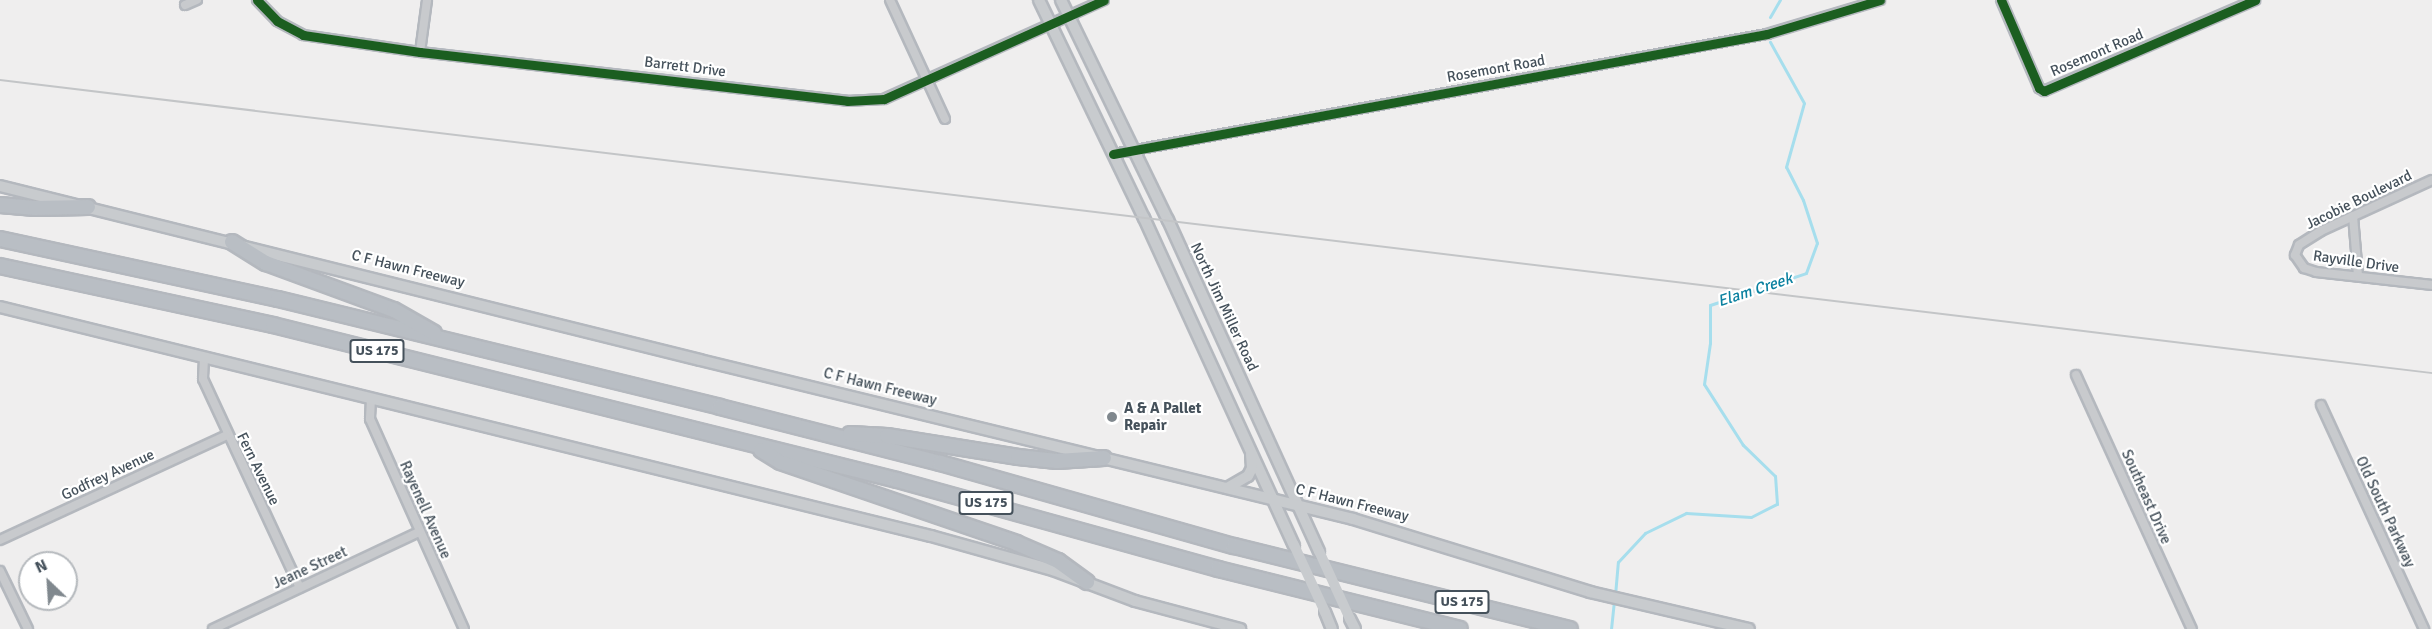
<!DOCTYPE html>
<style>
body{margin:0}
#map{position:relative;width:2432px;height:629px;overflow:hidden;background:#efeeee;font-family:Signika,sans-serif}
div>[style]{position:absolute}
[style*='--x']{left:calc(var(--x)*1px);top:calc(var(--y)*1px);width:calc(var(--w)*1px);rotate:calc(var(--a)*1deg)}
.stream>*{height:3px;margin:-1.5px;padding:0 1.5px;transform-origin:1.5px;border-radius:1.5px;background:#a6deed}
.roads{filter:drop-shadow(2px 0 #b4b8be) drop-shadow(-2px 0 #b4b8be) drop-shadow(0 2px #b4b8be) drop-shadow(0 -2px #b4b8be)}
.street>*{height:8px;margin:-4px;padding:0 4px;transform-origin:4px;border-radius:4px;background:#c8cacd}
.secondary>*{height:10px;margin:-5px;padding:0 5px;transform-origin:5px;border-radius:5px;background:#c8cbce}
.highway>*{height:14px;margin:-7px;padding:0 7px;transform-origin:7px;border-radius:7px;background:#b9bec4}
.tram>*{height:1.5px;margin:-0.75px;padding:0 0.75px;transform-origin:0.75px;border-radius:0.75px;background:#c3c5c7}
.secondary-bridge>*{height:10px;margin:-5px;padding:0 5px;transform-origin:5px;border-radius:5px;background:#c8cbce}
.cycleway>*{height:9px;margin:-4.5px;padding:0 4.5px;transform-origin:4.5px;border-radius:4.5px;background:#1b5e20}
.dots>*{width:16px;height:16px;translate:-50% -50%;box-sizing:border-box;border:3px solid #fff;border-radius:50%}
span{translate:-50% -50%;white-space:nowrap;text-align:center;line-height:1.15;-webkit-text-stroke:4.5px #fff;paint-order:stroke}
.shield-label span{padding:2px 4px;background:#fff;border:2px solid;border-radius:4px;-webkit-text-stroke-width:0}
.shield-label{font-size:14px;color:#45515b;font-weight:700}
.street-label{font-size:15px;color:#45515b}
.poi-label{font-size:15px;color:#45515b;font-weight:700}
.left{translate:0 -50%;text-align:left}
.water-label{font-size:16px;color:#0b81a0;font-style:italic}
.north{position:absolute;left:18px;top:551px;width:60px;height:60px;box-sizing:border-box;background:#fff;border:2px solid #b5b9bd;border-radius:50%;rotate:335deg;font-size:16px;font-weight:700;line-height:24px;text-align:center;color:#45515b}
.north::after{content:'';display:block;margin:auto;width:21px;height:27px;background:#80888e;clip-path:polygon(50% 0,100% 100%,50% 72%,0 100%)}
</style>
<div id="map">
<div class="stream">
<div style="--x:1770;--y:17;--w:20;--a:-60"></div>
<div style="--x:1615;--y:595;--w:33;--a:-85"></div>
<div style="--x:1618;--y:562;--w:40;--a:-47"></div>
<div style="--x:1645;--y:533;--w:46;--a:-26"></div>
<div style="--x:1686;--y:513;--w:65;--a:3.5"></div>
<div style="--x:1751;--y:517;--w:29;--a:-27"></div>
<div style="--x:1777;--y:504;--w:28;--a:-94"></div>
<div style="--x:1775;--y:476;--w:45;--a:-135.9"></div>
<div style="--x:1743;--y:445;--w:72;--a:-122.6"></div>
<div style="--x:1704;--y:384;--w:41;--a:-81.7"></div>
<div style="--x:1710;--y:343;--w:38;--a:-90"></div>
<div style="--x:1710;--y:305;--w:101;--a:-18.4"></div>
<div style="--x:1806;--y:273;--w:32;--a:-70"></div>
<div style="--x:1817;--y:243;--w:45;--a:-108"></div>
<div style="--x:1803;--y:200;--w:37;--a:-117"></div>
<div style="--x:1786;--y:167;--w:66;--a:-74.3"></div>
<div style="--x:1804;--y:103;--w:70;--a:-119.1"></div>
<div style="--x:1611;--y:629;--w:28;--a:-84"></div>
</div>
<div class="roads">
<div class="street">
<div style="--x:257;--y:0;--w:29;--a:46"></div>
<div style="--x:277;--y:21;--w:30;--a:28"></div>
<div style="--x:303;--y:35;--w:118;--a:8.3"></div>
<div style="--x:420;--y:52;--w:430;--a:6.5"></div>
<div style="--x:847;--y:101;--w:37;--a:-3"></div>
<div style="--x:884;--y:99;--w:241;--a:-24.2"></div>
<div style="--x:890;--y:0;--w:131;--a:65.2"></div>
<div style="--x:2001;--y:0;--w:96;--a:66.6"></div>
<div style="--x:2039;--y:88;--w:6;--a:31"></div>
<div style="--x:2044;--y:91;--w:230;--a:-23.3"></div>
<div style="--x:185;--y:5;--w:13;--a:-23"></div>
<div style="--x:420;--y:52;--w:52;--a:-82.3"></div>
<div style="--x:1113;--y:154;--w:665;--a:-10.4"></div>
<div style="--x:1767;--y:34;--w:118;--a:-16.7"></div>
<div style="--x:2432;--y:180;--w:122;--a:155.3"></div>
<div style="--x:2321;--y:231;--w:26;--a:148"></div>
<div style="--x:2299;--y:245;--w:11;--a:112"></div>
<div style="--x:2295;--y:255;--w:16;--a:55"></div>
<div style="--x:2304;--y:268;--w:13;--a:18"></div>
<div style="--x:2316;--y:272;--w:117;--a:6.4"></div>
<div style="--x:2353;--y:216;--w:60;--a:85.2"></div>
<div style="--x:204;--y:359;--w:20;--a:93"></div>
<div style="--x:203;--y:379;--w:230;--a:65.1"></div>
<div style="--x:2076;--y:375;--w:279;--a:65.5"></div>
<div style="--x:371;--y:399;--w:20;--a:93"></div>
<div style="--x:370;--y:419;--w:230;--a:65.9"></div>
<div style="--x:2321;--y:405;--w:247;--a:65.3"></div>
<div style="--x:0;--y:540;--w:250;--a:-24.8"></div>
<div style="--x:0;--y:571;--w:64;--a:64.2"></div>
<div style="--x:213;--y:629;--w:228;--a:-25.2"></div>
</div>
<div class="secondary">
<div style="--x:1039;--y:0;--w:242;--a:64.3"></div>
<div style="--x:1144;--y:218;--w:360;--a:65.4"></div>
<div style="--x:1061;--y:0;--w:245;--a:64.1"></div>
<div style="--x:1168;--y:220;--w:364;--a:65.5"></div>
<div style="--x:0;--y:186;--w:721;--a:13.96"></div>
<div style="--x:700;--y:360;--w:672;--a:13.68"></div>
<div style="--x:1353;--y:519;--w:248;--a:17.1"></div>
<div style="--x:1590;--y:592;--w:163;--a:13.1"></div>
<div style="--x:0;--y:307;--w:959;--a:13.82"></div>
<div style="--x:931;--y:536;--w:127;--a:15.6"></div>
<div style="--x:1053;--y:570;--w:88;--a:20.7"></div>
<div style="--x:1135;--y:601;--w:109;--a:14.9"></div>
<div style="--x:1227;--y:488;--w:24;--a:-30"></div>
<div style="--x:1248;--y:476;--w:9;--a:-63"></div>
<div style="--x:1252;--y:468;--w:14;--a:-94"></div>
<div style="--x:1325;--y:612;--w:18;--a:68"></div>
<div style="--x:1350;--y:619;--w:11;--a:63"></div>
</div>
<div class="highway">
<div style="--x:0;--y:205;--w:35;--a:5"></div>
<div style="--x:35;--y:208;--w:53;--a:-1.1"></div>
<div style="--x:0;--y:239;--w:284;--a:12.2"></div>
<div style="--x:278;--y:299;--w:455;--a:13.7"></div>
<div style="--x:720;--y:407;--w:227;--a:14.3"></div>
<div style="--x:940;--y:463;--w:305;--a:15.8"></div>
<div style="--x:1234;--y:546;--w:346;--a:13.9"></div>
<div style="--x:232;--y:242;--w:40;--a:32"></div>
<div style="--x:266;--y:263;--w:136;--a:20.2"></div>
<div style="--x:394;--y:310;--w:46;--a:29.9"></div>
<div style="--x:0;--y:266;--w:279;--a:12.2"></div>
<div style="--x:273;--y:325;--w:643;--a:13.95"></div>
<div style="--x:897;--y:480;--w:333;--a:15.5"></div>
<div style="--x:1218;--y:569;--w:249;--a:13.9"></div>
<div style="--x:850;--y:434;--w:37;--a:3"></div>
<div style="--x:887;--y:436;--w:133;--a:9.1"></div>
<div style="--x:1018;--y:457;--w:39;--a:6"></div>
<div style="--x:1057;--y:461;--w:47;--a:-3.7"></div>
<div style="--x:761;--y:450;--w:22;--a:32"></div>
<div style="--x:780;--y:462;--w:250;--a:18.9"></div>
<div style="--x:1016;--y:543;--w:46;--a:23.2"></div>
<div style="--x:1058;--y:561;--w:36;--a:36"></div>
</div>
</div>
<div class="tram">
<div style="--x:0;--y:80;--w:2450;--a:6.87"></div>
</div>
<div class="secondary-bridge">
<div style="--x:1294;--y:545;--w:74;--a:65.2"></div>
<div style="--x:1319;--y:551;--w:75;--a:65.5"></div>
</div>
<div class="cycleway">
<div style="--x:257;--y:0;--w:29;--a:46"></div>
<div style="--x:277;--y:21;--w:30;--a:28"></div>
<div style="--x:303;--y:35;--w:118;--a:8.3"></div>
<div style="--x:420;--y:52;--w:430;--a:6.5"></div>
<div style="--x:847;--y:101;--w:37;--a:-3"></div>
<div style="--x:884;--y:99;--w:241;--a:-24.2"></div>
<div style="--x:2001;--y:0;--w:96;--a:66.6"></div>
<div style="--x:2039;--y:88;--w:6;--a:31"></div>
<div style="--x:2044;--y:91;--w:230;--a:-23.3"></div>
<div style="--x:1113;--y:154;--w:665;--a:-10.4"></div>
<div style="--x:1767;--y:34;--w:118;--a:-16.7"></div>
</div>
<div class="dots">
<div style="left:1112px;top:417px;background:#80888e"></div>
</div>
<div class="shield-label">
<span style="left:377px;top:351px">US 175</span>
<span style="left:986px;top:503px">US 175</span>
<span style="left:1462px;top:602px">US 175</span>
</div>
<div class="street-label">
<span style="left:2097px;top:53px;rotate:-23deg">Rosemont Road</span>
<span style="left:685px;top:67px;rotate:7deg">Barrett Drive</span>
<span style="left:1496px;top:69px;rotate:-10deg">Rosemont Road</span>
<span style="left:2359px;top:200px;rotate:-26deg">Jacobie Boulevard</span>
<span style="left:2356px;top:262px;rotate:8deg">Rayville Drive</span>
<span style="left:408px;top:269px;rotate:14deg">C F Hawn Freeway</span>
<span style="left:1224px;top:307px;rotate:65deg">North Jim Miller Road</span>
<span style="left:880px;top:387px;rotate:14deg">C F Hawn Freeway</span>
<span style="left:258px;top:469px;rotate:64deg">Fern Avenue</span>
<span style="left:108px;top:475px;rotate:-25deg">Godfrey Avenue</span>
<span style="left:2146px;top:497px;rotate:66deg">Southeast Drive</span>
<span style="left:1352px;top:503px;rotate:14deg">C F Hawn Freeway</span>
<span style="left:425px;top:510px;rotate:66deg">Rayenell Avenue</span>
<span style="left:2385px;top:512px;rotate:65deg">Old South Parkway</span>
<span style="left:310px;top:568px;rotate:-25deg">Jeane Street</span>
</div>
<div class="poi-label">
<span class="left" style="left:1124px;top:417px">A &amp; A Pallet<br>Repair</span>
</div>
<div class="water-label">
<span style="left:1755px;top:290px;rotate:-18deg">Elam Creek</span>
</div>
<div class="north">N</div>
</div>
